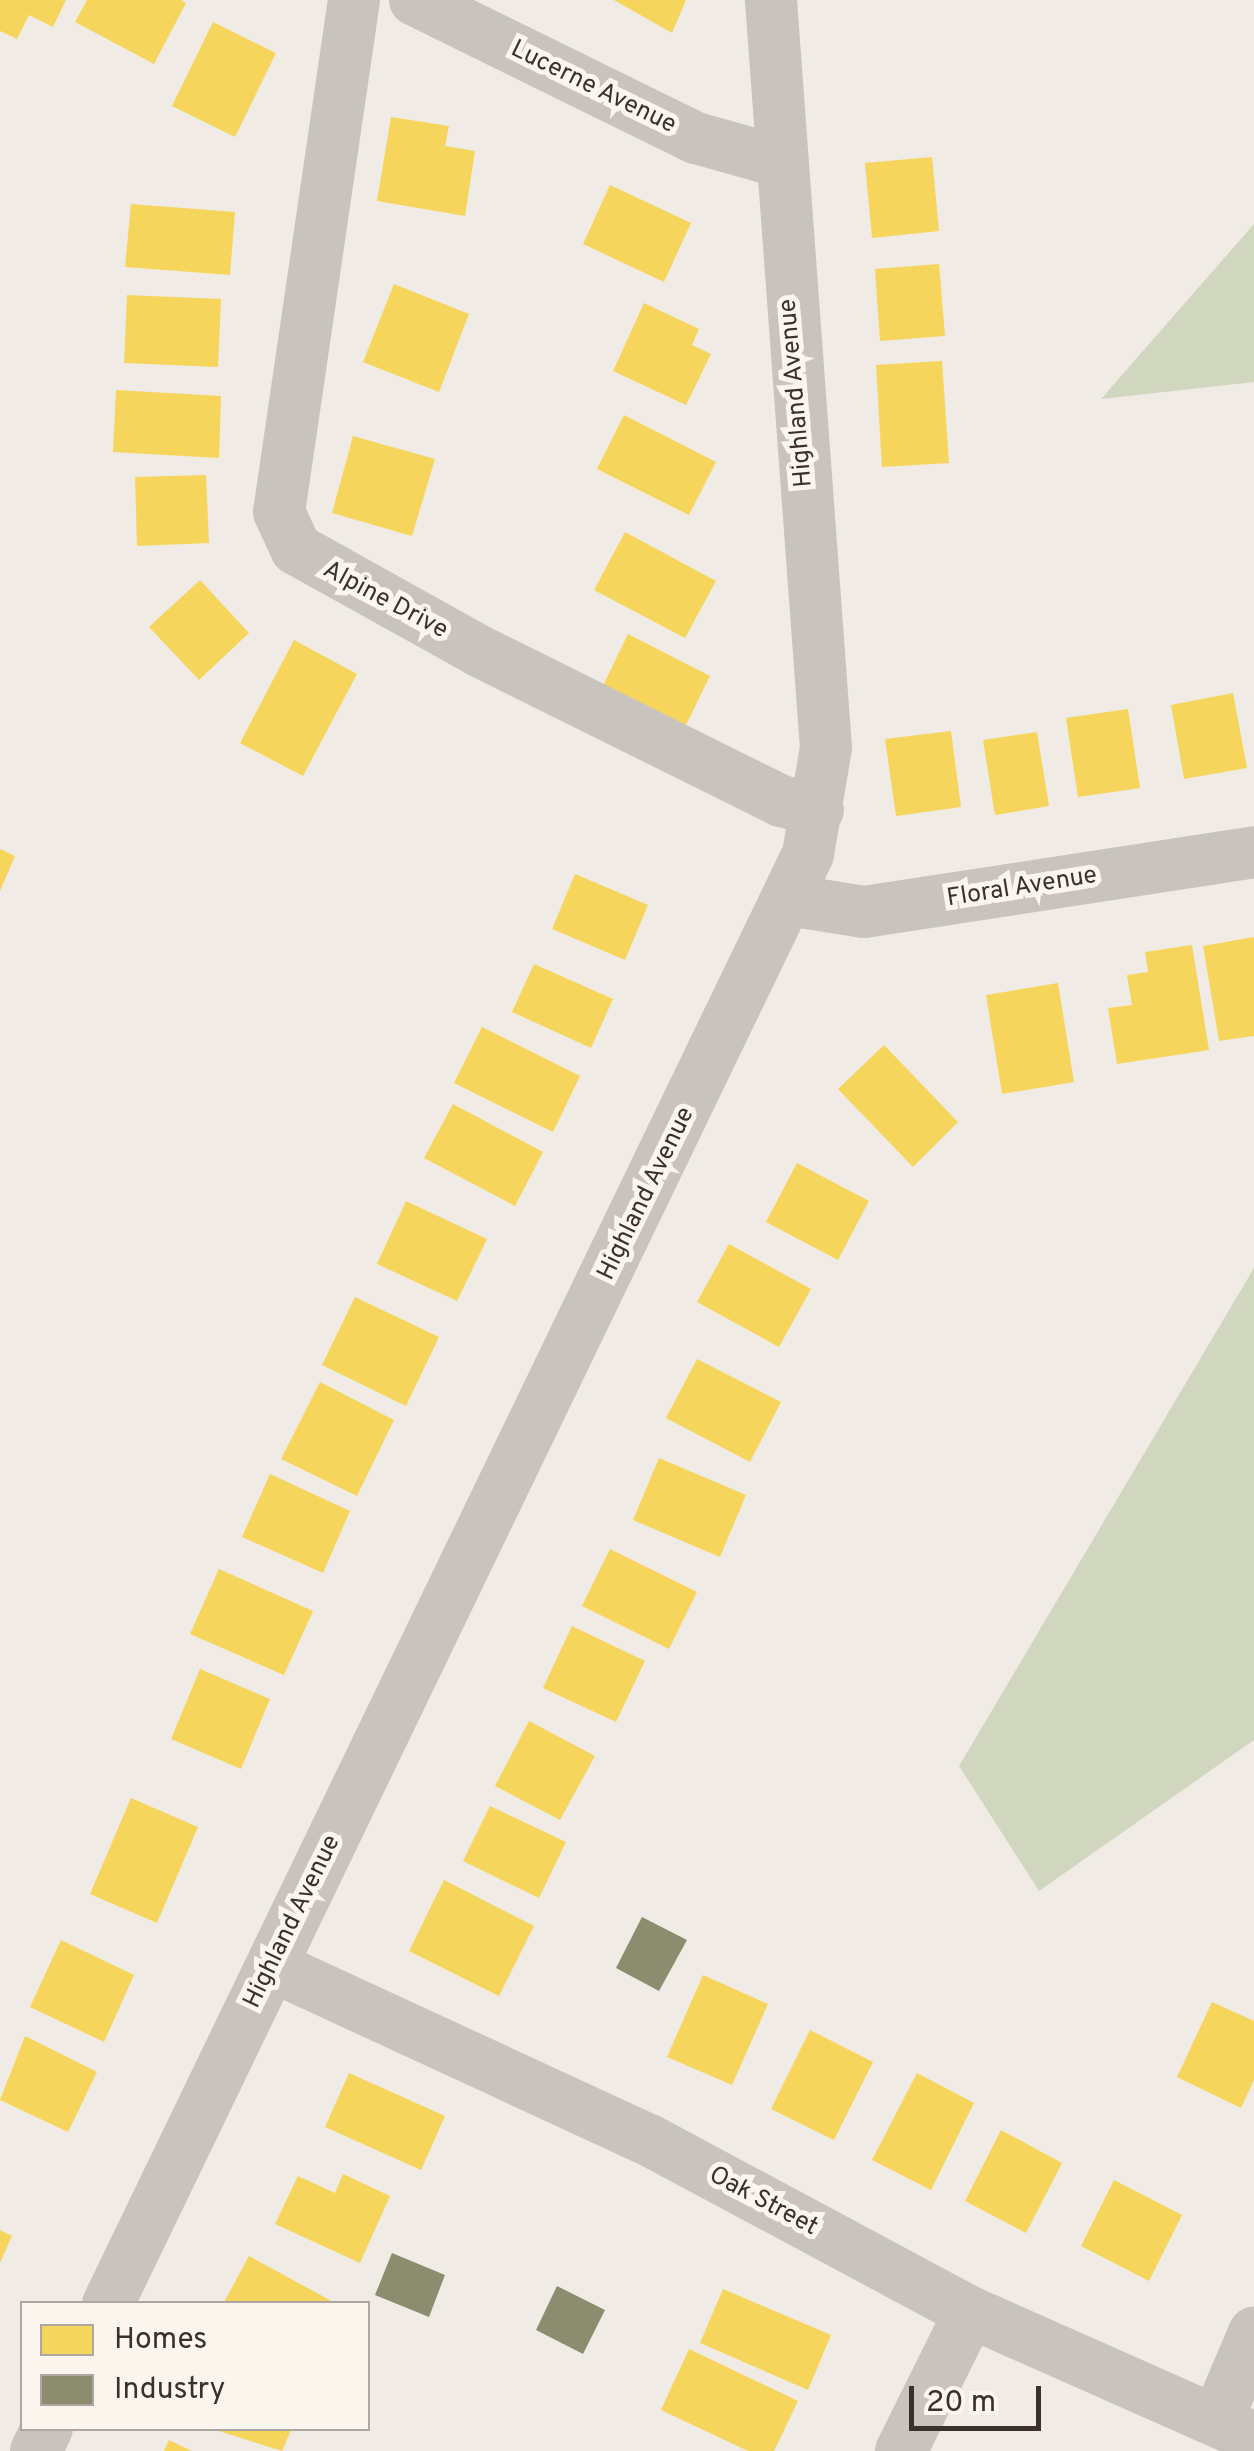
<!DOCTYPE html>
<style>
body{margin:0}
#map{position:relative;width:1254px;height:2451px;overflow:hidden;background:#f0ebe5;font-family:Overpass,sans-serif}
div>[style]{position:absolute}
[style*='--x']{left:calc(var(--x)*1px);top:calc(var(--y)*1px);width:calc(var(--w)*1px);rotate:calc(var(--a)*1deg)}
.green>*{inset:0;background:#d1d6bf}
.homes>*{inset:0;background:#f6d55c}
.industry>*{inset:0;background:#8c8c6e}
.minor>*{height:52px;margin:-26px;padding:0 26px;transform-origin:26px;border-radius:26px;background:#c9c3be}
span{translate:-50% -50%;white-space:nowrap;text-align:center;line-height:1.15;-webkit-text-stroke:10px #fbf5ee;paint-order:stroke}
.street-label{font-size:25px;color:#3b302b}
.legend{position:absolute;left:20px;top:2301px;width:350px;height:130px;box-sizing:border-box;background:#fbf5ee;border:2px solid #aea6a0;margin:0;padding:12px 18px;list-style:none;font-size:30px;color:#3b302b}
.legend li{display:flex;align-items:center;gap:20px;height:50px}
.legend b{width:50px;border:2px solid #aea6a0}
.scale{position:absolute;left:909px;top:2386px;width:132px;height:45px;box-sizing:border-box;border:5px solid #3b302b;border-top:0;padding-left:12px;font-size:30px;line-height:35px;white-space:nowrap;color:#3b302b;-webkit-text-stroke:8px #fbf5ee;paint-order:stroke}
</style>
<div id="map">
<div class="green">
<div style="clip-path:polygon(1254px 224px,1254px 382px,1101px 399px)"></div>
<div style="clip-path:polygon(1254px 1268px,1254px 1740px,1039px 1891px,959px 1766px)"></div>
</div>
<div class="homes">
<div style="clip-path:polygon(0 0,66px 0,53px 27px,29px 15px,17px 39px,0 31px)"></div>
<div style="clip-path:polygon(87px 0,181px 0,186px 3px,154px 64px,75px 22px)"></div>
<div style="clip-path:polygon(614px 0,686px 0,672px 33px)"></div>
<div style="clip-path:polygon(213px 22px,276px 53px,235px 137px,172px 106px)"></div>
<div style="clip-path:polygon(391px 117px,449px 126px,445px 146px,475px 151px,465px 216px,377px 201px)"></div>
<div style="clip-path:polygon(932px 157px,939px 231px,872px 238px,865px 163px)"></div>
<div style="clip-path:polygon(610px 185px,691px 223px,664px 282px,583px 244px)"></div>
<div style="clip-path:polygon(131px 204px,235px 212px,230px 275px,125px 267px)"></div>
<div style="clip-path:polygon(939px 264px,945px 336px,880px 341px,875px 269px)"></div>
<div style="clip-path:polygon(394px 284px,469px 314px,439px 392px,363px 362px)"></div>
<div style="clip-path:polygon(127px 295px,221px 299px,218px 367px,124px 363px)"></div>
<div style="clip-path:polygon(644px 303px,699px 329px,692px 345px,711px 354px,686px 405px,613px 371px)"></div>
<div style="clip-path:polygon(942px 361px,949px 463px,882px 467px,876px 365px)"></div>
<div style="clip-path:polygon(116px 390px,221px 396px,219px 458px,113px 452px)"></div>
<div style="clip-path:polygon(624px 415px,716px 462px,689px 515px,597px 469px)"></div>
<div style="clip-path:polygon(353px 436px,435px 459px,412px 536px,332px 513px)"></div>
<div style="clip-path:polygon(206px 475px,209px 543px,137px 546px,135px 477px)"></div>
<div style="clip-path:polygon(625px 532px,716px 581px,685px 638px,594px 590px)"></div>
<div style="clip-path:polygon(200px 580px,249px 633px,199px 680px,149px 627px)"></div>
<div style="clip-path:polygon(628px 634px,710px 676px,681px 735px,599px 694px)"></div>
<div style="clip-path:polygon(294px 640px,357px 674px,303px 776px,240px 743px)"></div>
<div style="clip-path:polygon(1233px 693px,1247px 768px,1184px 779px,1171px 705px)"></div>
<div style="clip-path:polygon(1128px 709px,1140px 788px,1078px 797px,1066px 718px)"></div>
<div style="clip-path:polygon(951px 731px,961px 807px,896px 816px,885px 739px)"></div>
<div style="clip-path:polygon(1037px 732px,1049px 806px,995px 815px,983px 740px)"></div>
<div style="clip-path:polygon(0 849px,15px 856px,0 891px)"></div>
<div style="clip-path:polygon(575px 874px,648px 905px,625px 960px,552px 929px)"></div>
<div style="clip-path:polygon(1254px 937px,1254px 1036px,1219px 1041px,1203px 946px)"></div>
<div style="clip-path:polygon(1192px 945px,1209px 1050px,1117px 1064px,1108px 1008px,1132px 1005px,1127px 975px,1148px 972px,1145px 952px)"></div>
<div style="clip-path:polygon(534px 964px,613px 999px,591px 1048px,512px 1012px)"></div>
<div style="clip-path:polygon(1058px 983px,1074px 1082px,1002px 1094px,986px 995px)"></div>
<div style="clip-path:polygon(482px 1027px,580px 1076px,553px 1132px,454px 1083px)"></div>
<div style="clip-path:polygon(884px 1045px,958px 1122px,913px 1167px,838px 1089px)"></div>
<div style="clip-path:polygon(453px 1104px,543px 1152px,515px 1206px,424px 1158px)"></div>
<div style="clip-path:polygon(797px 1163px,869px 1201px,838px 1260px,766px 1222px)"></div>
<div style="clip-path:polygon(406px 1201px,487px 1239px,457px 1301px,377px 1264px)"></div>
<div style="clip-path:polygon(729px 1244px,811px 1289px,779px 1347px,697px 1302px)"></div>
<div style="clip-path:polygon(355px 1297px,439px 1337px,406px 1406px,322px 1365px)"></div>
<div style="clip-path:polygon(697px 1359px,781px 1402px,750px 1462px,666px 1418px)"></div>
<div style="clip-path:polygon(320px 1382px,394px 1420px,357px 1496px,281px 1459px)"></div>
<div style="clip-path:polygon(659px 1458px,746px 1495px,720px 1557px,633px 1520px)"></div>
<div style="clip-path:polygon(270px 1474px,350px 1511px,323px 1573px,242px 1537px)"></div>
<div style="clip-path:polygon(610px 1549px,697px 1592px,669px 1649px,582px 1606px)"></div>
<div style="clip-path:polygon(219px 1569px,313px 1611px,284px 1675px,190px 1634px)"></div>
<div style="clip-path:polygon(572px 1626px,645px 1661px,616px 1722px,543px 1688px)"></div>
<div style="clip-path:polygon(200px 1669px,270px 1699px,241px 1769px,171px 1739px)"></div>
<div style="clip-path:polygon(529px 1721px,595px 1756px,560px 1820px,495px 1786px)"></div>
<div style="clip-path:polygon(131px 1798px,198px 1827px,157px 1923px,90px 1894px)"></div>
<div style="clip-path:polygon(490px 1806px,566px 1842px,539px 1898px,463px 1861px)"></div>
<div style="clip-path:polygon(444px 1880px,534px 1926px,499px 1996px,409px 1951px)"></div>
<div style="clip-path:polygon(61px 1940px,134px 1975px,104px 2042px,30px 2007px)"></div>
<div style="clip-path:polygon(703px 1975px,768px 2004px,732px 2085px,667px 2057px)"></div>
<div style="clip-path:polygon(1212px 2002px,1254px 2021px,1254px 2080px,1241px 2108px,1177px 2077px)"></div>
<div style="clip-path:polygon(810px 2030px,873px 2062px,834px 2140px,771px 2109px)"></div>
<div style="clip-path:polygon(25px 2036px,97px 2072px,68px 2132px,0 2100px)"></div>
<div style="clip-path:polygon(349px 2073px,445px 2116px,421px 2170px,325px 2127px)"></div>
<div style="clip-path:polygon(917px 2073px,974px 2103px,931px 2190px,872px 2160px)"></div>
<div style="clip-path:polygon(1001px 2130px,1062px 2163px,1026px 2233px,965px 2201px)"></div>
<div style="clip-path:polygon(343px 2174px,390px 2196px,360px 2263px,275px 2224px,298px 2176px,335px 2193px)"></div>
<div style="clip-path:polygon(1114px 2180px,1182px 2215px,1149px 2281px,1081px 2246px)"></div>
<div style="clip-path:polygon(0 2230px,12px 2236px,0 2263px)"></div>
<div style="clip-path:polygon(249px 2256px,337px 2304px,223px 2304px)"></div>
<div style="clip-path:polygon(723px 2289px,831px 2335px,808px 2390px,700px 2343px)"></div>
<div style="clip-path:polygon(689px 2349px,798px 2401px,774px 2451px,748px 2451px,661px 2410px)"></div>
<div style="clip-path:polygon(209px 2428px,292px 2428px,282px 2451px)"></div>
<div style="clip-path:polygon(169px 2440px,192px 2451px,164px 2451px)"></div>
</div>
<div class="industry">
<div style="clip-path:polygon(642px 1917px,687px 1940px,659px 1991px,616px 1968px)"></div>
<div style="clip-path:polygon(392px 2253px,445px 2275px,429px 2317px,375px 2295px)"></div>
<div style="clip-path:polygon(557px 2286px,605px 2310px,583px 2354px,536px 2330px)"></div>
</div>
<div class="minor">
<div style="--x:354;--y:0;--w:517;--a:98.33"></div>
<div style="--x:279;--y:512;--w:41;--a:65.3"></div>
<div style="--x:296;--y:549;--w:210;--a:29.1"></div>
<div style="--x:479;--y:651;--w:337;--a:26.4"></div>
<div style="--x:781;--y:801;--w:38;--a:14"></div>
<div style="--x:415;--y:0;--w:313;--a:26.2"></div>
<div style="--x:696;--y:138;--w:85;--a:15.7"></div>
<div style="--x:789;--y:900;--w:76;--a:9.1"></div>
<div style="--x:864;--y:912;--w:395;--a:-8.7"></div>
<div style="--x:272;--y:1966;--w:415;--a:24.8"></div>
<div style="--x:649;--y:2140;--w:364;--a:28.2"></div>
<div style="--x:970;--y:2312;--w:311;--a:23.9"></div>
<div style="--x:108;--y:2304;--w:1610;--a:-64.23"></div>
<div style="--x:808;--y:854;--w:108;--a:-80.4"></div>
<div style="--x:826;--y:748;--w:750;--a:-94.21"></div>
<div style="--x:1217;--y:2420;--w:95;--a:-67"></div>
<div style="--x:36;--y:2451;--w:25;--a:-64"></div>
<div style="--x:901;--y:2451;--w:155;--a:-63.6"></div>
</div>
<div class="street-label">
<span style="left:593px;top:88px;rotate:26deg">Lucerne Avenue</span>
<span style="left:797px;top:393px;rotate:-95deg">Highland Avenue</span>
<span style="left:385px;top:601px;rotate:28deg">Alpine Drive</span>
<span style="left:1022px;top:888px;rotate:-9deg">Floral Avenue</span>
<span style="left:647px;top:1194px;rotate:-64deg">Highland Avenue</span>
<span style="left:293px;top:1922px;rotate:-64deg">Highland Avenue</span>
<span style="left:763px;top:2202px;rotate:28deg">Oak Street</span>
</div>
<ul class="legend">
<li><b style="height:28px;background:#f6d55c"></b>Homes</li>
<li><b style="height:28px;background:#8c8c6e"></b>Industry</li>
</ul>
<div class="scale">20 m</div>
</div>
